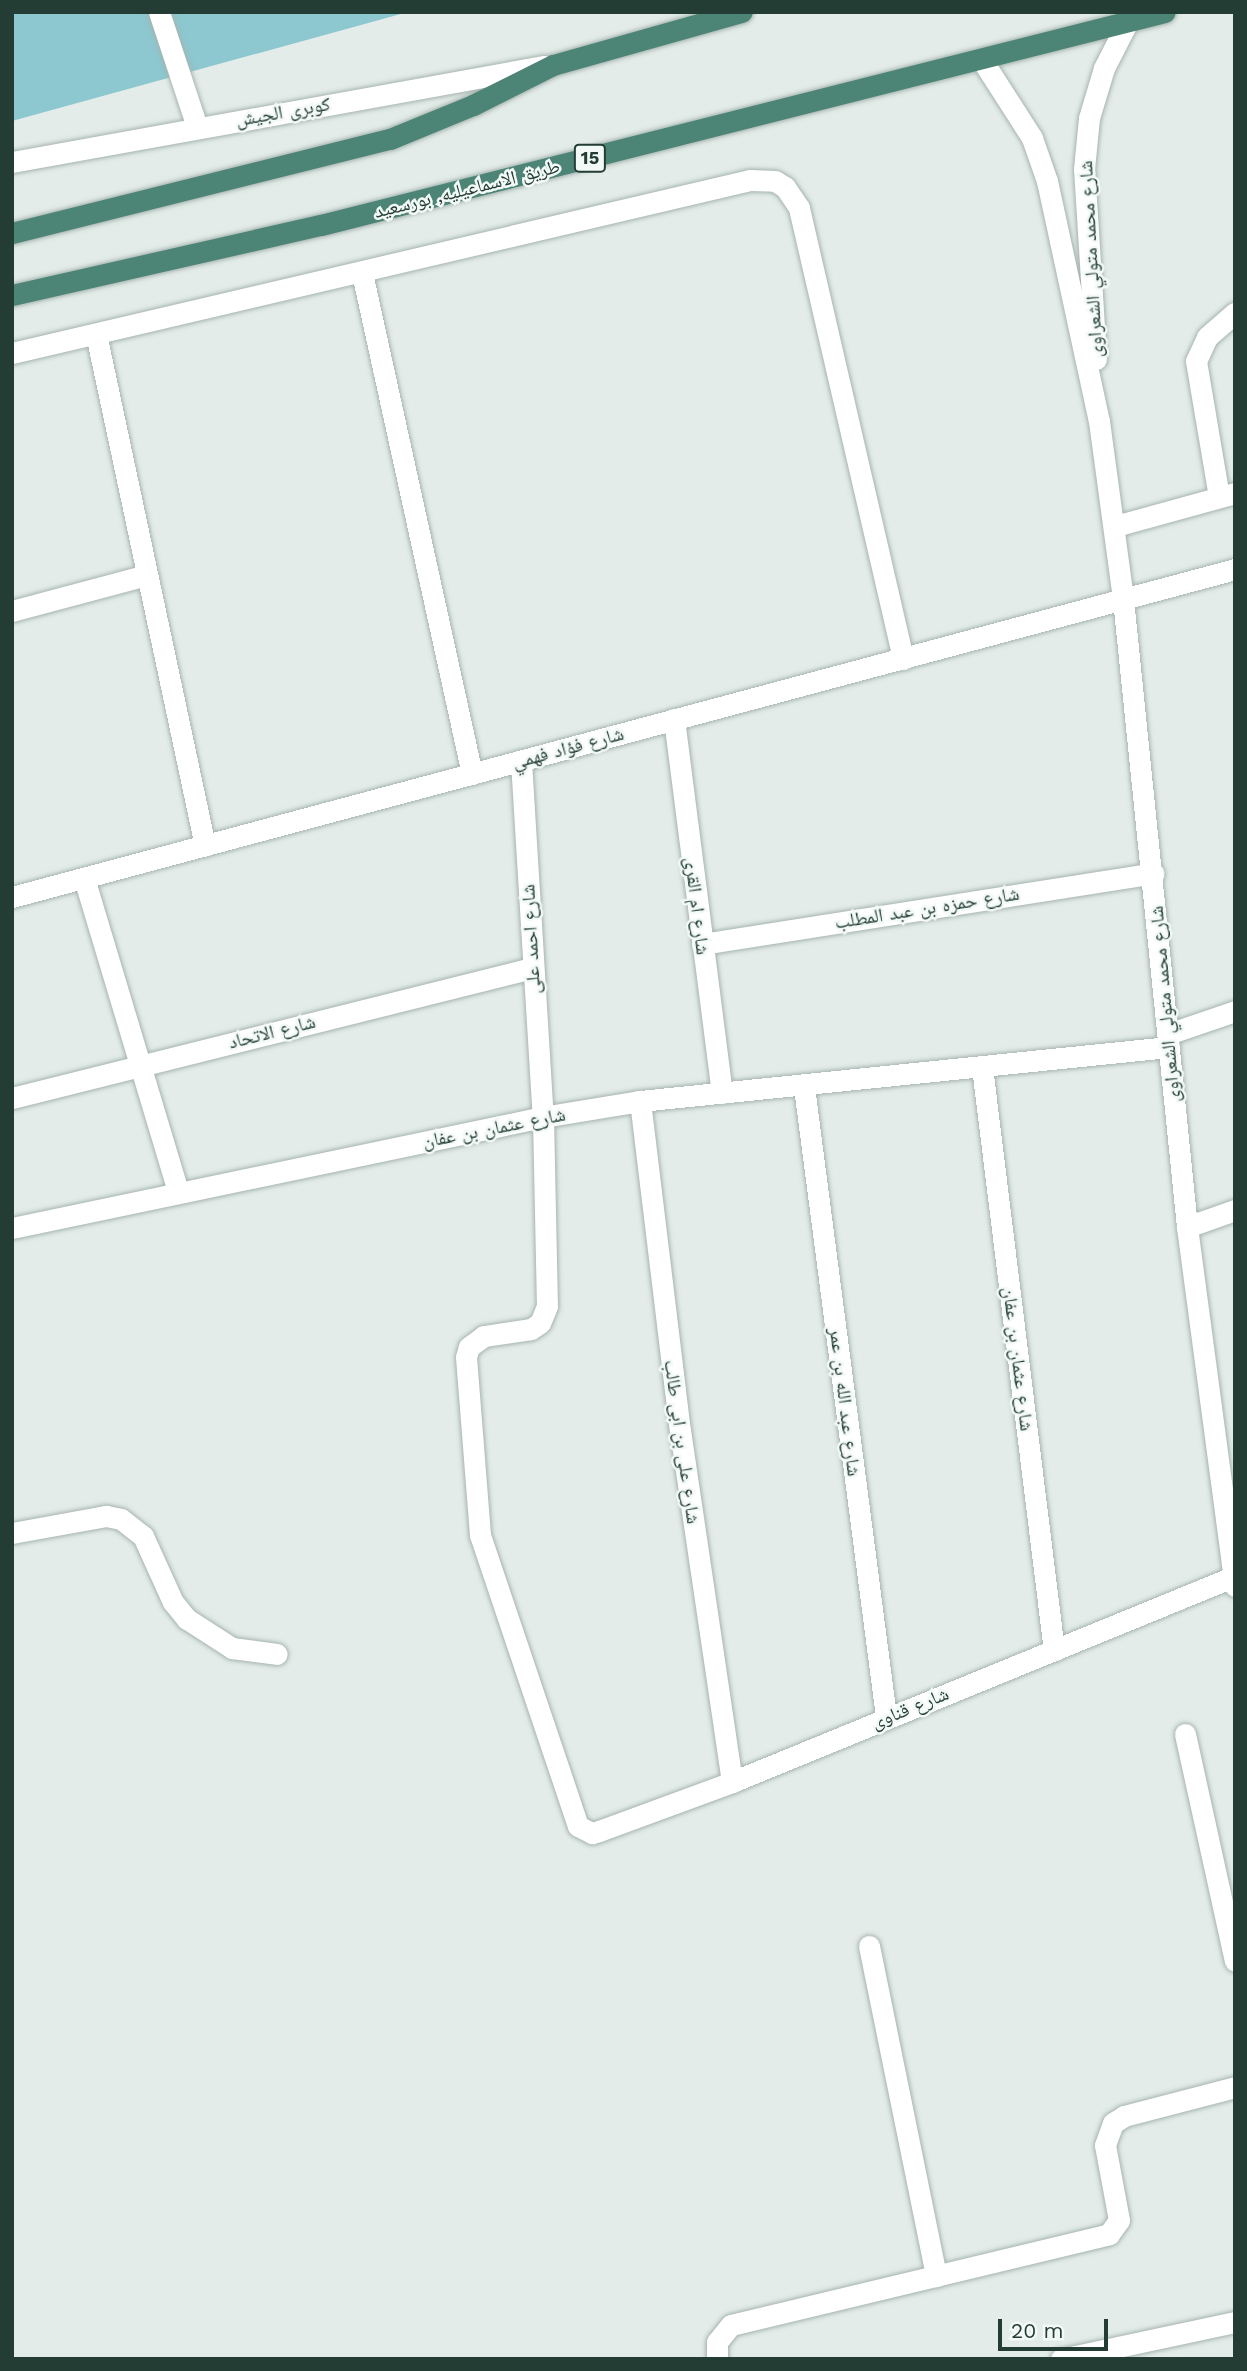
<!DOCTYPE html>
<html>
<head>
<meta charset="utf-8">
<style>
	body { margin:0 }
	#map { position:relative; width:1247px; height:2371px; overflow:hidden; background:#e3ece8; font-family:"Work Sans","Noto Naskh Arabic",sans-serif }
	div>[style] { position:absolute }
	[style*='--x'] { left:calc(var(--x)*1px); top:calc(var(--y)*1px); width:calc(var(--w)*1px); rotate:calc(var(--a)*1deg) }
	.water>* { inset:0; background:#8dc7cf }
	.roads { filter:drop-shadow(0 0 2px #a6b4af) drop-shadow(0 0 2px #a6b4af) }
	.service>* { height:21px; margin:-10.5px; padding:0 10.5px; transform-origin:10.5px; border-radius:10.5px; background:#fff }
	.minor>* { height:21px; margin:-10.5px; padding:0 10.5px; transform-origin:10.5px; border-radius:10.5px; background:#fff }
	.tertiary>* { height:21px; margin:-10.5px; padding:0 10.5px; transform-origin:10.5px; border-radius:10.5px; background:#fff }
	.secondary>* { height:21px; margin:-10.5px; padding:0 10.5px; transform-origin:10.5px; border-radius:10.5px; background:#fff }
	.trunk>* { height:21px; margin:-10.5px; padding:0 10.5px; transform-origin:10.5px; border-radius:10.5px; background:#4c8476 }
	span { translate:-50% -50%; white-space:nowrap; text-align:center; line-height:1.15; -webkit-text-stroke:5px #f3f9f6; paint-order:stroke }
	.shield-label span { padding:2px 5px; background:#f3f9f6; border:2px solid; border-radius:5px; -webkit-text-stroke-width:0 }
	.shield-label { font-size:18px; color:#233d35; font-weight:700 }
	.street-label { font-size:19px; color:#233d35 }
	.frame { position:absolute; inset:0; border:14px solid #233d35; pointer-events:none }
	.scale { position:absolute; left:998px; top:2319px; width:110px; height:32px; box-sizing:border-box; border:4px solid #233d35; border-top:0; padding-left:9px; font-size:21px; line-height:24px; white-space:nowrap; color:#233d35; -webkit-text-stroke:5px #f3f9f6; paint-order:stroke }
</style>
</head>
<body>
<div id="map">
	<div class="water">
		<div style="clip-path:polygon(12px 12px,408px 12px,12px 121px)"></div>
	</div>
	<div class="roads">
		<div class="service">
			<div style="--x:12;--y:1533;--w:96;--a:-10.3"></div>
			<div style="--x:106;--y:1516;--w:15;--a:11"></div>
			<div style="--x:121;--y:1519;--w:28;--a:38"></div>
			<div style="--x:143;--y:1536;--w:72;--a:65.6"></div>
			<div style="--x:173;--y:1602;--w:22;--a:51"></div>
			<div style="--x:187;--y:1619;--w:54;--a:32.8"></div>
			<div style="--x:232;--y:1648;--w:45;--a:7.6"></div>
			<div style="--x:1185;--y:1734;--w:232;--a:77.6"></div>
			<div style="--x:869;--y:1946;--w:337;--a:78.5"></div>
			<div style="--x:717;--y:2359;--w:17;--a:-90"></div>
			<div style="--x:717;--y:2342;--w:22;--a:-51"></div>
			<div style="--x:731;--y:2325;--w:389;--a:-13.5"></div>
			<div style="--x:1109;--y:2234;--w:17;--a:-54"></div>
			<div style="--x:1119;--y:2220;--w:76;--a:-100.6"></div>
			<div style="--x:1105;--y:2145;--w:23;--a:-70"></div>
			<div style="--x:1113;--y:2123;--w:13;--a:-32"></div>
			<div style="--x:1124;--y:2116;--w:115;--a:-14.6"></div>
		</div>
		<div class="minor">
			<div style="--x:362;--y:273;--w:513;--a:77.62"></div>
			<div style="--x:96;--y:334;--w:523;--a:77.98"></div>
			<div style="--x:12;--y:353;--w:758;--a:-13.19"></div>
			<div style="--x:750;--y:180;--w:25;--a:2"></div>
			<div style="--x:775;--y:181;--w:12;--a:31"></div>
			<div style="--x:785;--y:187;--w:25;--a:56"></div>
			<div style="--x:799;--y:208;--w:463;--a:77"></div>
			<div style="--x:1219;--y:497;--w:138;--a:-99.6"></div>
			<div style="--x:1196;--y:361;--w:26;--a:-65"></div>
			<div style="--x:1207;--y:337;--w:37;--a:-41"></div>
			<div style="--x:1115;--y:526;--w:124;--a:-15.4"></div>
			<div style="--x:12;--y:611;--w:139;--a:-15"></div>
			<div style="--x:674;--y:719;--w:377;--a:82.7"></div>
			<div style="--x:521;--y:761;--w:357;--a:86.5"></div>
			<div style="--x:543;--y:1117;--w:189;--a:88.8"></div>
			<div style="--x:547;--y:1306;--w:18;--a:112"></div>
			<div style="--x:540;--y:1323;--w:11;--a:146"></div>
			<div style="--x:531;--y:1329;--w:48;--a:171.5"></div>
			<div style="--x:484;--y:1336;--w:19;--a:144"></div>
			<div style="--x:469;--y:1347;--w:10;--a:107"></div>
			<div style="--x:466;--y:1357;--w:179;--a:85.5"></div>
			<div style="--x:480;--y:1535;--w:307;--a:71.4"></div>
			<div style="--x:578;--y:1826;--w:16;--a:27"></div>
			<div style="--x:592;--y:1833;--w:7;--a:-16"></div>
			<div style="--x:599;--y:1831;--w:142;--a:-20.2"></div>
			<div style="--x:732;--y:1782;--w:544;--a:-22.27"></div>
			<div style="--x:84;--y:878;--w:328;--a:73.3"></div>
			<div style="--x:12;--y:897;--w:1266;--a:-15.01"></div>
			<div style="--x:702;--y:944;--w:457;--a:-8.9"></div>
			<div style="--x:1168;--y:1034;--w:71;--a:-18.9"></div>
			<div style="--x:982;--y:1067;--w:588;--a:82.97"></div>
			<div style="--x:804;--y:1087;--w:635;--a:82.58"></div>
			<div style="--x:12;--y:1098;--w:536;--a:-14.04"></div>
			<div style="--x:640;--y:1101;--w:331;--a:83.1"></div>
			<div style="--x:680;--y:1430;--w:356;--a:81.6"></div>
			<div style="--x:1187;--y:1227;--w:51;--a:-19.5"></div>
			<div style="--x:12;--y:1228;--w:542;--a:-11.81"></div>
			<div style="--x:543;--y:1117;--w:98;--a:-9.4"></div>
			<div style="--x:640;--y:1101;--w:532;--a:-5.83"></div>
			<div style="--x:1061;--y:2359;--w:178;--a:-12"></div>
		</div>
		<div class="tertiary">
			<div style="--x:982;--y:60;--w:93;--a:57.3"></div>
			<div style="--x:1032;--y:138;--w:46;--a:70.8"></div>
			<div style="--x:1047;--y:181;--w:246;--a:77.8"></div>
			<div style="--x:1099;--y:421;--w:180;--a:82.3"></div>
			<div style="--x:1123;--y:599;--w:631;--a:84.18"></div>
			<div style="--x:1187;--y:1227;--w:362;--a:82.4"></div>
			<div style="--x:1096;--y:359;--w:190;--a:-93.6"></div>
			<div style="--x:1084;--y:169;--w:51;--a:-84.4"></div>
			<div style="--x:1089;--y:118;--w:52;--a:-73.3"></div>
			<div style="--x:1104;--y:68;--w:53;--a:-62.9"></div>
		</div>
		<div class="secondary">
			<div style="--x:159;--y:12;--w:121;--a:71.7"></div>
			<div style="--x:12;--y:162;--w:541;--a:-10.23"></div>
		</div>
		<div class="trunk">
			<div style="--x:12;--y:233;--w:390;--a:-14"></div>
			<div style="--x:390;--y:139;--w:90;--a:-22.3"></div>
			<div style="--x:473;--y:105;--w:89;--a:-26.6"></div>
			<div style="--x:553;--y:65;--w:196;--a:-15.7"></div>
			<div style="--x:12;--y:295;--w:317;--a:-12.8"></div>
			<div style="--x:321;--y:225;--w:870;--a:-14.16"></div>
		</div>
	</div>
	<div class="shield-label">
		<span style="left:590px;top:158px">15</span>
	</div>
	<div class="street-label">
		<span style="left:283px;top:112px;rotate:-10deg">كوبرى الجيش</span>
		<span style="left:467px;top:189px;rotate:-14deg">طريق الاسماعيليه, بورسعيد</span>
		<span style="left:1091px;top:259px;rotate:-93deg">شارع محمد متولي الشعراوى</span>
		<span style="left:568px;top:748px;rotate:-15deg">شارع فؤاد فهمي</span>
		<span style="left:697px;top:906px;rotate:83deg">شارع ام القرى</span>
		<span style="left:927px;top:908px;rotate:-9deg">شارع حمزه بن عبد المطلب</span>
		<span style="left:531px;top:939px;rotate:-93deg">شارع احمد على</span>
		<span style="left:1165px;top:1004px;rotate:-95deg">شارع محمد متولي الشعراوى</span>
		<span style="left:272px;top:1032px;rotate:-14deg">شارع الاتحاد</span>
		<span style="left:494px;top:1128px;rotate:-11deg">شارع عثمان بن عفان</span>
		<span style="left:1018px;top:1359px;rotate:83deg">شارع عثمان بن عفان</span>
		<span style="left:845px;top:1402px;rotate:83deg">شارع عبد الله بن عمر</span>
		<span style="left:682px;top:1442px;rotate:82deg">شارع على بن ابى طالب</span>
		<span style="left:910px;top:1708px;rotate:-22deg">شارع قناوى</span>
	</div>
	<div class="frame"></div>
	<div class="scale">20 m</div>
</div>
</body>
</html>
